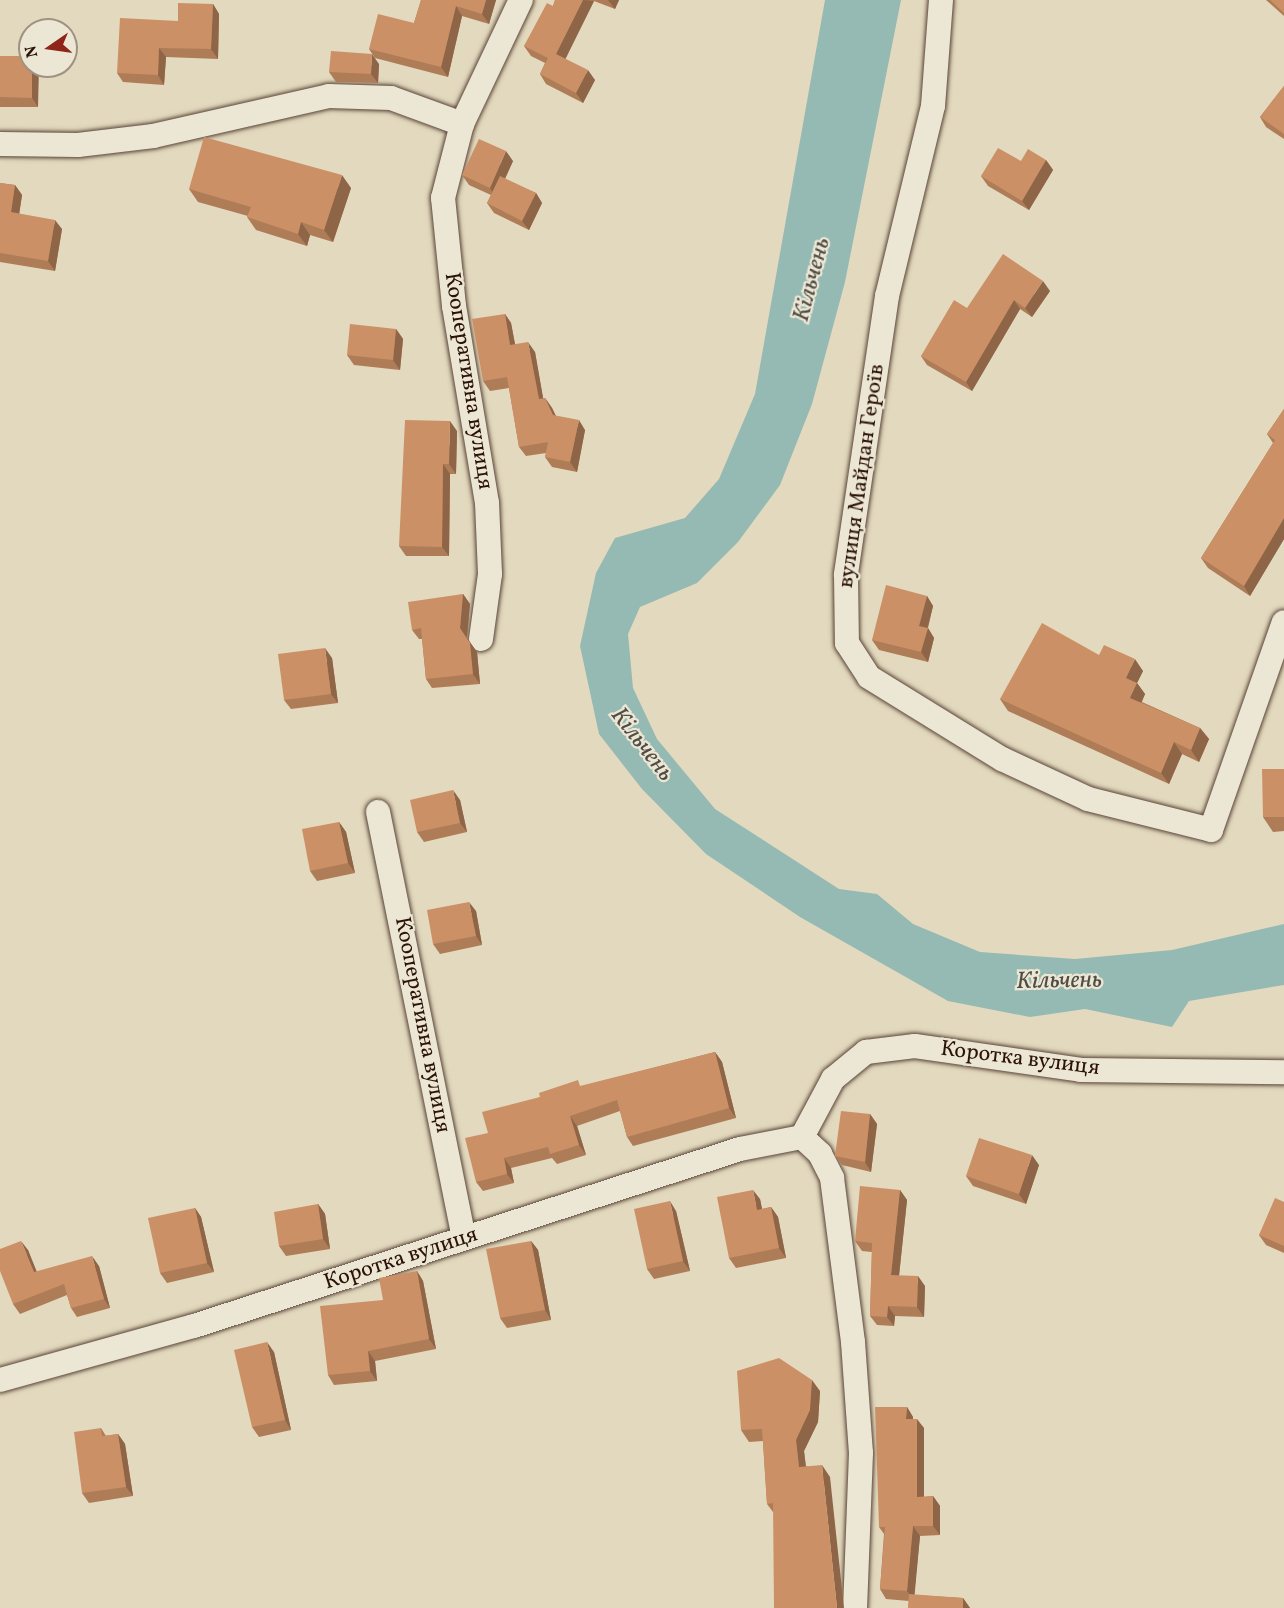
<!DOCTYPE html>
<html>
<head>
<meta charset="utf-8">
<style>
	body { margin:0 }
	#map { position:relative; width:1284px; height:1608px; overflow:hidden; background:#e2d9be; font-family:Vollkorn,serif }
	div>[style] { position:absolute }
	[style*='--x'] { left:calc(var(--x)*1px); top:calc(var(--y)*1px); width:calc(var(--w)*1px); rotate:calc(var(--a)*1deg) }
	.water>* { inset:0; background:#95bab3 }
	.roads { filter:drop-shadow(0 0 2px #5a4436) drop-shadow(0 0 2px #5a4436) }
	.minor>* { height:24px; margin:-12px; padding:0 12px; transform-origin:12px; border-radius:12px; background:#ece6d5 }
	.wall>* { inset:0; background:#af7c58 }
	.shaded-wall>* { inset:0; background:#8e6547 }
	.building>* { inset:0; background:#cb9066 }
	span { translate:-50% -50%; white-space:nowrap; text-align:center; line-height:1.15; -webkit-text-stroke:4.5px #ece6d5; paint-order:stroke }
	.street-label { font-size:22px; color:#2c1308 }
	.water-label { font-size:24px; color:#514d44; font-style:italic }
	.north { position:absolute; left:18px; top:18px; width:60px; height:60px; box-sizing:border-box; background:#ece6d5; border:2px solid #9f9283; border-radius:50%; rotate:257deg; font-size:16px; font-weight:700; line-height:24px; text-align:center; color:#2c1308 }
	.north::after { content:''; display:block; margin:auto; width:21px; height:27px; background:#8f2418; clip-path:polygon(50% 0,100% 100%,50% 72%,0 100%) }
</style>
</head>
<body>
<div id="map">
	<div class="water">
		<div style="clip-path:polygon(825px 0,901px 0,845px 282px,812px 404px,780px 485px,738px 542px,697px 583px,640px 607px,628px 634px,633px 688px,657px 739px,715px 809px,839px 889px,877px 894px,913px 924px,980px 952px,1075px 959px,1172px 950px,1284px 924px,1284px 985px,1189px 1001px,1172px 1027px,1085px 1009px,1030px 1017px,948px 1001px,800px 917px,706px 854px,642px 789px,599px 734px,580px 646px,596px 573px,615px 538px,685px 518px,719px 479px,755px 394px)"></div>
	</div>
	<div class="roads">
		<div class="minor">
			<div style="--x:941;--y:0;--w:106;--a:94.3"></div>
			<div style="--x:933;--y:106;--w:195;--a:103.6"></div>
			<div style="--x:887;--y:296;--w:282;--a:98.4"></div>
			<div style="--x:846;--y:575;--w:68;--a:89.2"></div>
			<div style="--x:847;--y:643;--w:40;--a:57.1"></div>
			<div style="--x:869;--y:677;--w:156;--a:31.7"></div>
			<div style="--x:1002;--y:759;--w:95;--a:24.9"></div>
			<div style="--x:1088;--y:799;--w:127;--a:14.1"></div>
			<div style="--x:1211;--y:830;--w:220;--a:-70.7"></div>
			<div style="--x:0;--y:144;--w:78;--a:0.7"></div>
			<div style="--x:78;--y:145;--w:76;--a:-6.8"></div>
			<div style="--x:153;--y:136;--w:180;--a:-12.8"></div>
			<div style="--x:329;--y:96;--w:62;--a:1.8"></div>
			<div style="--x:391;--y:98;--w:76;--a:20.1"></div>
			<div style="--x:481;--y:639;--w:66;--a:-82.1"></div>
			<div style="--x:490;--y:574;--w:71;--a:-92.4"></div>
			<div style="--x:487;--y:503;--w:200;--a:-99.5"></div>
			<div style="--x:454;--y:306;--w:109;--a:-95.8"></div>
			<div style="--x:443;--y:198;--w:76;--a:-75.6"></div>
			<div style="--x:462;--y:124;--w:137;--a:-64.6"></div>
			<div style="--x:378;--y:812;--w:435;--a:78.6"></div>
			<div style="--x:802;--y:1137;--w:25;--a:43"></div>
			<div style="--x:820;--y:1154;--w:27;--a:63"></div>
			<div style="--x:832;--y:1178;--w:165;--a:82.7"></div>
			<div style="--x:853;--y:1342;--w:111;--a:85.9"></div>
			<div style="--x:861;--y:1453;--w:155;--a:92.2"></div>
			<div style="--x:0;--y:1380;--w:201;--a:-15.6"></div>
			<div style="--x:194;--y:1326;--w:574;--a:-17.96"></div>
			<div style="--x:740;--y:1149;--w:63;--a:-11"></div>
			<div style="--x:802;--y:1137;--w:66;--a:-61.9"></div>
			<div style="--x:833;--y:1079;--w:43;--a:-39.3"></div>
			<div style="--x:866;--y:1052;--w:49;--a:-7"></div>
			<div style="--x:915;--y:1046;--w:168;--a:8.2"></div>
			<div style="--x:1081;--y:1070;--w:203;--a:0.6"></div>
		</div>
	</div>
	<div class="wall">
		<div style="clip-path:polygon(421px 0,496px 0,489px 24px,462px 16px,448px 77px,375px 58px,369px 49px,414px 23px)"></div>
		<div style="clip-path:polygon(555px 0,619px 0,615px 9px,594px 1px,565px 59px,595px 80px,583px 103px,546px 84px,540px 74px,545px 63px,531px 56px,524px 46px,553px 6px)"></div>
		<div style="clip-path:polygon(1266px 0,1284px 0,1284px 16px)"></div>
		<div style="clip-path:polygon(213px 4px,219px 14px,218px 59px,166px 57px,164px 85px,123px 82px,117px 73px,178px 21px)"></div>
		<div style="clip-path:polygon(0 56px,30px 56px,38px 107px,0 107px)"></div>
		<div style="clip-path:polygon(379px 64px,378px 83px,336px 82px,329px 72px)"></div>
		<div style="clip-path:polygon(1284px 86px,1284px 139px,1266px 127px,1260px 117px)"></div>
		<div style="clip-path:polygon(1046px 160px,1053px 170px,1029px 210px,988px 186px,981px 176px,1021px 161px)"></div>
		<div style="clip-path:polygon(513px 161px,505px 179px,536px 193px,542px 203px,529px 230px,494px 213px,487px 203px,491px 195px,469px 185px,462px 175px)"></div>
		<div style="clip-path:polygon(0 183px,15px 185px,22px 195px,19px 214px,62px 229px,55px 271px,0 262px)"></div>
		<div style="clip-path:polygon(351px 188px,333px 242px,310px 235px,307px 246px,256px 230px,247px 217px,248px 216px,198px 202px,189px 189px)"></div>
		<div style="clip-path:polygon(1050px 291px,1032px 317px,1020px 309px,972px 391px,927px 365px,921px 356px,967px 308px)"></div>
		<div style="clip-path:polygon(505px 314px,511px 323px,515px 344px,535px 352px,543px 398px,545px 398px,552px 408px,556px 416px,585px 430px,577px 472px,552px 467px,545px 457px,546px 453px,526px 456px,519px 447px,509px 388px,490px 391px,483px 381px)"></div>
		<div style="clip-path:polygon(396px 329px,403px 339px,400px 370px,354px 365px,347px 355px)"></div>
		<div style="clip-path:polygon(1284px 409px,1284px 539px,1250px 596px,1208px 568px,1201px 558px,1273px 443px,1267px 434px)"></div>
		<div style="clip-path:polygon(457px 431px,456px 474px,450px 474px,449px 556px,406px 556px,399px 546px)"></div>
		<div style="clip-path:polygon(463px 594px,470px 604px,467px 638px,477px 652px,480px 684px,432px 688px,426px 679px,422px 639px,419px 639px,412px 630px)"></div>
		<div style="clip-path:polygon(927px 596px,933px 606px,928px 628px,934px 638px,928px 662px,879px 650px,872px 640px)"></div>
		<div style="clip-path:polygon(1099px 655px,1143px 671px,1137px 683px,1145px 694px,1142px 702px,1200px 728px,1209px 739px,1199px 762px,1182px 754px,1169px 784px,1008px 711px,1000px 699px)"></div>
		<div style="clip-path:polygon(332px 658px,338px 703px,291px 709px,284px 700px)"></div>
		<div style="clip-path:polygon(1284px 769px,1284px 831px,1273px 832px,1263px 817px)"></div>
		<div style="clip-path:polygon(460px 800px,467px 832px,424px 842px,417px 832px)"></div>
		<div style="clip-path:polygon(339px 822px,346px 832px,355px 873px,317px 881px,310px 871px)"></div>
		<div style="clip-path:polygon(476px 911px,482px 945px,440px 954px,433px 944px)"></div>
		<div style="clip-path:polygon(715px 1052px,722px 1062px,736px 1118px,633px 1146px,627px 1137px,620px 1111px,577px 1126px,586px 1155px,557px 1164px,552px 1158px,511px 1168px,514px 1183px,483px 1191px,476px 1182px,488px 1133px,540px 1097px)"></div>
		<div style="clip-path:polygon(870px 1114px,877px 1124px,871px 1172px,842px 1165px,835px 1156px)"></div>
		<div style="clip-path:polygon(1039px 1165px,1026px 1204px,973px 1186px,966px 1176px)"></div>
		<div style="clip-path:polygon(900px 1190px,907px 1200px,899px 1276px,925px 1286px,924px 1317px,895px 1316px,894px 1326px,877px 1325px,870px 1316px,872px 1252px,862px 1251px,855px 1241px)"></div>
		<div style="clip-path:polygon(760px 1199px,762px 1209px,771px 1207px,778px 1217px,786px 1258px,736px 1268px,729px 1258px)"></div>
		<div style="clip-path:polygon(1284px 1202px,1284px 1253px,1266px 1245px,1259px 1235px)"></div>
		<div style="clip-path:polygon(318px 1204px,325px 1214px,330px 1249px,286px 1256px,279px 1246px)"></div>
		<div style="clip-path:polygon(195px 1208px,201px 1217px,214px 1272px,167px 1283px,160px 1273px)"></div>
		<div style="clip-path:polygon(676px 1211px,690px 1271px,654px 1279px,647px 1269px)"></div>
		<div style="clip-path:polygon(531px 1241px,538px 1250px,551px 1320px,507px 1328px,500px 1318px)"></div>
		<div style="clip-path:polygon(28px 1250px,36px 1272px,99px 1266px,110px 1308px,77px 1317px,71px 1308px,67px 1295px,20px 1314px,13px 1304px)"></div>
		<div style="clip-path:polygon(417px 1271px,423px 1281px,436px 1349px,375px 1361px,377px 1381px,334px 1385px,328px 1375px,383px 1300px)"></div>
		<div style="clip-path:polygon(274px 1352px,291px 1430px,259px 1437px,252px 1427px)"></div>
		<div style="clip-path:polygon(820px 1391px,818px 1422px,804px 1451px,806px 1466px,830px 1477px,773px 1512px,767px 1504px,763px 1441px,749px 1442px,741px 1430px)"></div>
		<div style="clip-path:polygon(907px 1407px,913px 1417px,913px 1419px,924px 1428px,924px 1497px,933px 1496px,940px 1506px,940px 1535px,920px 1536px,914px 1595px,963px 1598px,970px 1608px,908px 1608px,909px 1601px,886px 1599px,880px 1589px,884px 1534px,879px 1527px)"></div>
		<div style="clip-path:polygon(101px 1428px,106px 1436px,118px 1434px,125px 1444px,133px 1496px,89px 1503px,82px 1493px)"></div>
	</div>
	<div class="shaded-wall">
		<div style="clip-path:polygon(486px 0,496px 0,489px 24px,482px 14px)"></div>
		<div style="clip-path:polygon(583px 0,594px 1px,563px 64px,556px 54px)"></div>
		<div style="clip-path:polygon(608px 0,619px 0,615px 9px)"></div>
		<div style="clip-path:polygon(213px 4px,219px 14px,218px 59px,211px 49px)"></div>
		<div style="clip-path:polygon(456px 6px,462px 16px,448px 77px,441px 67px)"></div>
		<div style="clip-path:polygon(159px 48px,166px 57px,164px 85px,158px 75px)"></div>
		<div style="clip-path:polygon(372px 54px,379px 64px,378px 83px,371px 74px)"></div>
		<div style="clip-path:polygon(32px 66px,39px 66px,38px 107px,32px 98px)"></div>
		<div style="clip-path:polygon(588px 70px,595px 80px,583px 103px,576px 93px)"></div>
		<div style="clip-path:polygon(506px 151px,513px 161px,496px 198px,490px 188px)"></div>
		<div style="clip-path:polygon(1046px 160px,1053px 170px,1029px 210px,1022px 201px)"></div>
		<div style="clip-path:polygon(342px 175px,351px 188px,333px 242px,324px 230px)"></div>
		<div style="clip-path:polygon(15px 185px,22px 195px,18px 222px,11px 212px)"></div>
		<div style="clip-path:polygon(536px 193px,542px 203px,529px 230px,522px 221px)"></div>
		<div style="clip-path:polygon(55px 220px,62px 229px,55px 271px,48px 261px)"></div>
		<div style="clip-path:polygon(301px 222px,310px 235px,307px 246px,298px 234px)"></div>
		<div style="clip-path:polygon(1043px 281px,1050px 291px,1032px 317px,1025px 308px)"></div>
		<div style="clip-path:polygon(1014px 300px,1020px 309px,972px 391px,966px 382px)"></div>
		<div style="clip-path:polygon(505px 314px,511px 323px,517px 355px,510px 345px)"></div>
		<div style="clip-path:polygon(396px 329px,403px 339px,400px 370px,393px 360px)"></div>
		<div style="clip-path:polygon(528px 342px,535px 352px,545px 409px,539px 399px)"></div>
		<div style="clip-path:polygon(545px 398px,552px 408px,560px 425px,553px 415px)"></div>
		<div style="clip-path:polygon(579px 420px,585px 430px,577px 472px,570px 462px)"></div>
		<div style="clip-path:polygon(450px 421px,457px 431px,456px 474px,449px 464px)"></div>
		<div style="clip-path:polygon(443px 464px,450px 474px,449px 556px,442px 547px)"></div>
		<div style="clip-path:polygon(1284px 518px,1284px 539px,1250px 596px,1244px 586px)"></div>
		<div style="clip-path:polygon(463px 594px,470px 604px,467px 638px,477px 652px,480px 684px,473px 674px,460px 628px)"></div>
		<div style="clip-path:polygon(927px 596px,933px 606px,926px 634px,928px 628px,934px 638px,928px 662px,921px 652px,919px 626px)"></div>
		<div style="clip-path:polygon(325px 648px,332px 658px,338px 703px,331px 694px)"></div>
		<div style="clip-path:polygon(1135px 659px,1143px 671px,1137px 683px,1145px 694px,1138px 709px,1130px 698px,1126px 678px)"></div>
		<div style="clip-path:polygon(1200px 728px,1209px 739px,1199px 762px,1191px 750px)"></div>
		<div style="clip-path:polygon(1174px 742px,1182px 754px,1169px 784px,1161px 773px)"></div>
		<div style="clip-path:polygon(453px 790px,460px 800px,467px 832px,460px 823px)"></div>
		<div style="clip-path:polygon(339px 822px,346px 832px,355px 873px,348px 863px)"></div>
		<div style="clip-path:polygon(469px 902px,476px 911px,482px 945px,476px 936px)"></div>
		<div style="clip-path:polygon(715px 1052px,722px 1062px,736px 1118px,729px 1108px)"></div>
		<div style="clip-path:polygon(870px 1114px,877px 1124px,871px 1172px,865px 1162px)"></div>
		<div style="clip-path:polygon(570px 1116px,577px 1126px,586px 1155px,579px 1145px)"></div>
		<div style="clip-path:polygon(1032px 1155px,1039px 1165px,1026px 1204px,1019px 1194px)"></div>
		<div style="clip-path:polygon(504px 1158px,511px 1168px,514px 1183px,507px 1174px)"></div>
		<div style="clip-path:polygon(753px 1190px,760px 1199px,764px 1219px,757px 1210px)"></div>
		<div style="clip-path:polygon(900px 1190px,907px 1200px,898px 1285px,891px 1275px)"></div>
		<div style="clip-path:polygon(670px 1201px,676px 1211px,690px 1271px,683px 1261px)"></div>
		<div style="clip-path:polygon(318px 1204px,325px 1214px,330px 1249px,323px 1239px)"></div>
		<div style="clip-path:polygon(771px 1207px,778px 1217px,786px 1258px,779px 1248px)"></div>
		<div style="clip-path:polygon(195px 1208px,201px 1217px,214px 1272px,207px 1263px)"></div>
		<div style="clip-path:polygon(21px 1241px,28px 1250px,41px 1282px,34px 1272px)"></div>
		<div style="clip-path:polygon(531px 1241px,538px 1250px,551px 1320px,545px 1310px)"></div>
		<div style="clip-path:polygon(92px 1256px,99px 1266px,110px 1308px,104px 1299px)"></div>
		<div style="clip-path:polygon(417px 1271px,423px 1281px,436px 1349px,429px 1339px)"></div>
		<div style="clip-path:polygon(918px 1276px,925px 1286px,924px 1317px,917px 1307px)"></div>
		<div style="clip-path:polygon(888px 1306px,895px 1316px,894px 1326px,887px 1317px)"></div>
		<div style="clip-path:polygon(267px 1342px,274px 1352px,291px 1430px,285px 1420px)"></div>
		<div style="clip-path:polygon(368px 1351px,375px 1361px,377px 1381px,370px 1371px)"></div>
		<div style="clip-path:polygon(812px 1380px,820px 1391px,818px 1422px,804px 1451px,807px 1478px,799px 1467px,796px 1440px)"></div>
		<div style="clip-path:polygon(907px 1407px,913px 1417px,913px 1429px,906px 1419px)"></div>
		<div style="clip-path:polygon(917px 1419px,924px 1428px,924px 1507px,917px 1497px)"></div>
		<div style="clip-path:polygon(118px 1434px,125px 1444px,133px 1496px,126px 1487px)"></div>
		<div style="clip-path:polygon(822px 1465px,830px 1477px,844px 1608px,837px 1608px)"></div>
		<div style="clip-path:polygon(933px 1496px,940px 1506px,940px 1535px,933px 1526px)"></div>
		<div style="clip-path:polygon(913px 1526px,920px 1536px,914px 1601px,907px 1591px)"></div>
		<div style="clip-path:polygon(963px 1598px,970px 1608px,963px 1608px)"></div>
	</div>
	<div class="building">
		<div style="clip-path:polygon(421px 0,486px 0,482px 14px,456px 6px,441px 67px,369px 49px,378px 14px,414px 23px)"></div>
		<div style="clip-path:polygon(555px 0,583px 0,556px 54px,588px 70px,576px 93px,540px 74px,548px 58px,524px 46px,547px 3px,553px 6px)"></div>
		<div style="clip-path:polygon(1270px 0,1284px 0,1284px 13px)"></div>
		<div style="clip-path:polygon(178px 3px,213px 4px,211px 49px,159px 48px,158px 75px,117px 73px,120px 18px,178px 21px)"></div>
		<div style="clip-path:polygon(331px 51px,372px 54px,371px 74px,329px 72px)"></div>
		<div style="clip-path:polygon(0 56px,30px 56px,30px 66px,32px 66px,32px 98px,0 97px)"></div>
		<div style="clip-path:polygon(1284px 86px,1284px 134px,1260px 117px)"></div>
		<div style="clip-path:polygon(204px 137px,342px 175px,324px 230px,301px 222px,298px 234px,247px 217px,251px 207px,189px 189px)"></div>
		<div style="clip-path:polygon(479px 139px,506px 151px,490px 188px,462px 175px)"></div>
		<div style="clip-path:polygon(998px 148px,1021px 161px,1028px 149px,1046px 160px,1022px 201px,981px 176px)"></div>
		<div style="clip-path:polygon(500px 176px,536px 193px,522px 221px,487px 203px)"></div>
		<div style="clip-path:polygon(0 183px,15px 185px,11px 212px,55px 220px,48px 261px,0 253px)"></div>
		<div style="clip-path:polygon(1003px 254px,1043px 281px,1025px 308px,1014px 300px,966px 382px,921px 356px,954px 300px,967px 308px)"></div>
		<div style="clip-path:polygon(505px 314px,510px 345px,528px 342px,539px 399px,545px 398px,553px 415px,579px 420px,570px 462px,545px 457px,548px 442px,519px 447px,507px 377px,483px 381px,472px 319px)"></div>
		<div style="clip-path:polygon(350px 324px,396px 329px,393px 360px,347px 355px)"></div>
		<div style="clip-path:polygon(1284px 409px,1284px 518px,1244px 586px,1201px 558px,1275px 440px,1267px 434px)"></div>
		<div style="clip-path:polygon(405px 420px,450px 421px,449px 464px,443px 464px,442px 547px,399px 546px)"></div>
		<div style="clip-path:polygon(886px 585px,927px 596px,919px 626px,928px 628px,921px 652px,872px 640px)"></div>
		<div style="clip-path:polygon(463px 594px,460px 628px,470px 643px,473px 674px,426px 679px,421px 628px,412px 630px,408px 602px)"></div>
		<div style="clip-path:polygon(1042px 623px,1099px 655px,1104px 645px,1135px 659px,1126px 678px,1137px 683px,1130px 698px,1200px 728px,1191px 750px,1174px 742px,1161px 773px,1000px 699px)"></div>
		<div style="clip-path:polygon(325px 648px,331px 694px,284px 700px,278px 654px)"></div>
		<div style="clip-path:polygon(1262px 769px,1284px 769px,1284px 817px,1263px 817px)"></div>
		<div style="clip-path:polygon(453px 790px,460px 823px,417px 832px,410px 800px)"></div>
		<div style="clip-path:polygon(339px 822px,348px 863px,310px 871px,302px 829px)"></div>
		<div style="clip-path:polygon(469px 902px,476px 936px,433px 944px,427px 910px)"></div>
		<div style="clip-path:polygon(715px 1052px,729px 1108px,627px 1137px,617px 1100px,570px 1116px,579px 1145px,550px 1154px,548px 1147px,504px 1158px,507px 1174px,476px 1182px,465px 1138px,488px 1133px,482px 1112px,540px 1097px,539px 1093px,578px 1080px,580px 1086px)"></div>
		<div style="clip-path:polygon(841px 1111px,870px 1114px,865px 1162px,835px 1156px)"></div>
		<div style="clip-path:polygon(979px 1138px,1032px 1155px,1019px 1194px,966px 1176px)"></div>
		<div style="clip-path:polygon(860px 1186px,900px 1190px,891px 1275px,918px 1276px,917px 1307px,888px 1306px,887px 1317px,870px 1316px,872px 1243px,855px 1241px)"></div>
		<div style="clip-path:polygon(753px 1190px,757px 1210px,771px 1207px,779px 1248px,729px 1258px,717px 1197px)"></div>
		<div style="clip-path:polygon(1275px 1198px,1284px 1202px,1284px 1246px,1259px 1235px)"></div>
		<div style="clip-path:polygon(670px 1201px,683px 1261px,647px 1269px,634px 1209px)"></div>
		<div style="clip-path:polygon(318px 1204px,323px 1239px,279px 1246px,274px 1212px)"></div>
		<div style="clip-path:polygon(195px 1208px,207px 1263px,160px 1273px,148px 1218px)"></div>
		<div style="clip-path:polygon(21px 1241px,34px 1272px,92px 1256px,104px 1299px,71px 1308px,64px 1284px,13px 1304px,0 1271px,0 1249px)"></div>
		<div style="clip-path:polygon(531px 1241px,545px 1310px,500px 1318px,486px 1249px)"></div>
		<div style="clip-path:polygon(417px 1271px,429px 1339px,368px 1351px,370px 1371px,328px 1375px,320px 1306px,383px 1300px,379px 1278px)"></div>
		<div style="clip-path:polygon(267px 1342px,285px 1420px,252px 1427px,234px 1350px)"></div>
		<div style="clip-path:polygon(779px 1358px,812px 1380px,810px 1410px,796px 1440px,799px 1467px,822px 1465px,837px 1608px,774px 1608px,773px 1503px,767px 1504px,762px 1429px,741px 1430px,737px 1371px)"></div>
		<div style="clip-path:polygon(875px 1407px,907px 1407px,906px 1419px,917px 1419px,917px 1497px,933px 1496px,933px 1526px,913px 1526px,907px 1591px,880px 1589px,885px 1527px,879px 1527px)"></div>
		<div style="clip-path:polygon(101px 1428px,102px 1436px,118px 1434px,126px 1487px,82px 1493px,74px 1432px)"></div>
		<div style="clip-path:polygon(909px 1594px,963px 1598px,963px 1608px,908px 1608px)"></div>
	</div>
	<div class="street-label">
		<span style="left:468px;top:381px;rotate:81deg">Кооперативна вулиця</span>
		<span style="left:862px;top:476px;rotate:-82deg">вулиця Майдан Героїв</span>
		<span style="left:422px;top:1025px;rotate:79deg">Кооперативна вулиця</span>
		<span style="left:1020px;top:1059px;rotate:7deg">Коротка вулиця</span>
		<span style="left:401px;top:1259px;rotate:-18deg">Коротка вулиця</span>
	</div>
	<div class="water-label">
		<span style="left:813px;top:280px;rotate:-75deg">Кільчень</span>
		<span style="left:641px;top:745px;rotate:52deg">Кільчень</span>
		<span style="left:1059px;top:982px;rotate:-1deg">Кільчень</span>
	</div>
	<div class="north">N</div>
</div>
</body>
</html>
